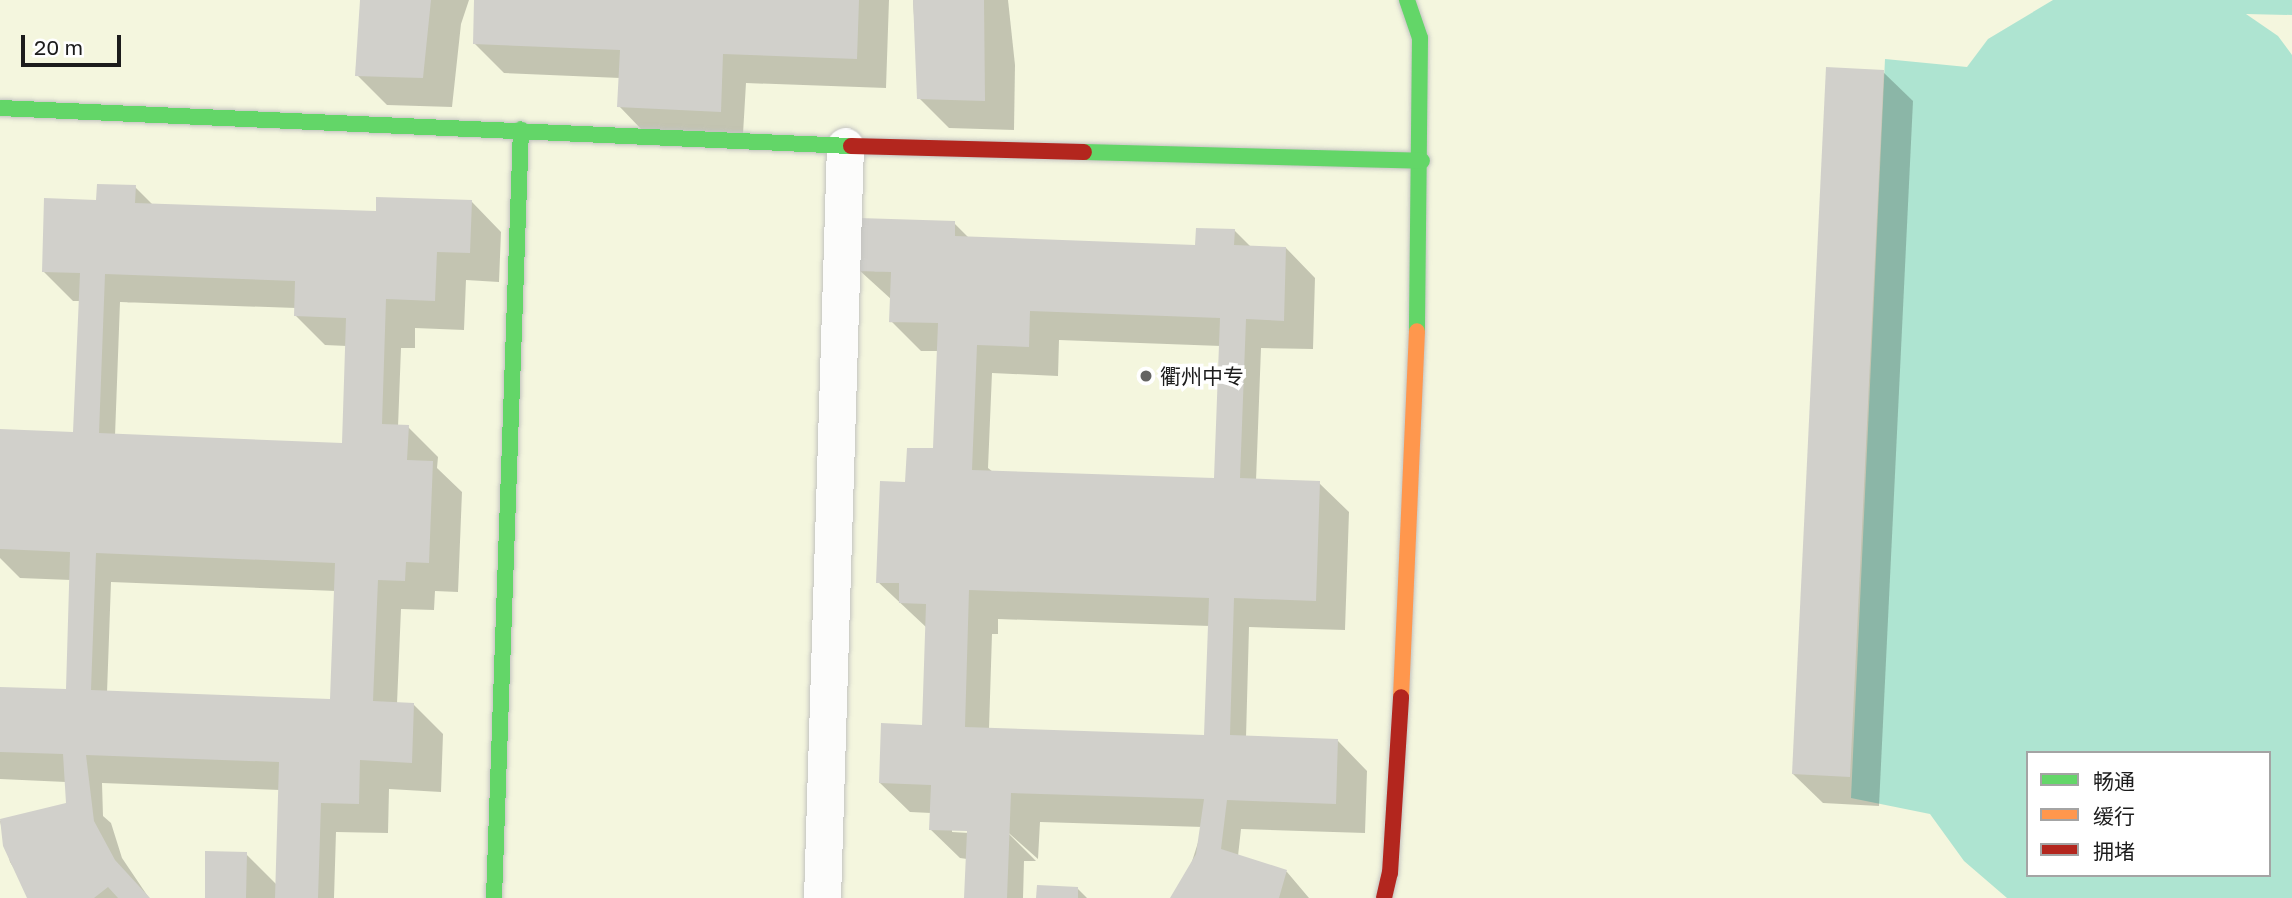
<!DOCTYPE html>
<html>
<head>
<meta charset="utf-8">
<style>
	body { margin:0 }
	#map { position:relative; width:2292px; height:898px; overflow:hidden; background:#ebeae4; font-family:"Golos Text","Noto Sans SC",sans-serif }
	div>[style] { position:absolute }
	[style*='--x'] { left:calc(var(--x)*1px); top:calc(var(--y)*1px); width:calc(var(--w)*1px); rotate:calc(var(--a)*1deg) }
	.education>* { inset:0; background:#f4f6de }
	.pitch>* { inset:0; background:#aee4d1 }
	.shadow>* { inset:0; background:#0003 }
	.building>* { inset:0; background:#d1d0cb }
	.roads { filter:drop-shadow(0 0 2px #c3c3c0) drop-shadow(0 0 2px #c3c3c0) }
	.street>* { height:37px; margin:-18.5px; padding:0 18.5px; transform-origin:18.5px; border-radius:18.5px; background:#fcfcfb }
	.fast>* { height:16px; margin:-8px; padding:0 8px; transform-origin:8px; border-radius:8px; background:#63d668 }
	.slow>* { height:16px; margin:-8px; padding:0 8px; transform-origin:8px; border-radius:8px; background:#ff974d }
	.jam>* { height:16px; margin:-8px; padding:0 8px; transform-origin:8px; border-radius:8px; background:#b3261e }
	.dots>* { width:19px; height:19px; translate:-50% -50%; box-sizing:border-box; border:4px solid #fff; border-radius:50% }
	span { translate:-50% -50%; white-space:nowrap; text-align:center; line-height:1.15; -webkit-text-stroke:7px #fff; paint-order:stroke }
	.poi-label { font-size:21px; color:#1c1c1c }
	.left { translate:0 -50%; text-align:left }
	.legend { position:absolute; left:2026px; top:751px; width:245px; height:126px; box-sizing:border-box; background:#fff; border:2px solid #a4a4a4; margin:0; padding:9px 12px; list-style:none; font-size:21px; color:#1c1c1c }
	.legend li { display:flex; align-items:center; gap:14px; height:35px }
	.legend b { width:35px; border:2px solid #a4a4a4 }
	.scale { position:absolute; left:21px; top:35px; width:100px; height:32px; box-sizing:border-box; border:4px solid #1c1c1c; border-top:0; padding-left:9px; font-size:21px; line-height:24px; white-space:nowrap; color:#1c1c1c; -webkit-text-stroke:5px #fff; paint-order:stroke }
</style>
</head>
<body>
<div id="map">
	<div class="education">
		<div style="clip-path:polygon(evenodd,0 0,2292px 0,2292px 898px,0 898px,0 0,2028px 753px,2269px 753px,2269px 875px,2028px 875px,2028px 753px)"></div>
	</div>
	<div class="pitch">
		<div style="clip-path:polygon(evenodd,2053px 0,2292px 0,2292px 15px,2246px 14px,2278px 36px,2292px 55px,2292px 898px,2007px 898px,1964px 861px,1930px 814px,1851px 798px,1885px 59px,1967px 67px,1988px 39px,2053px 0,2028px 753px,2269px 753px,2269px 875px,2028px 875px,2028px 753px)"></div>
	</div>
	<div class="shadow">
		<div style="clip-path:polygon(363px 0,469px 0,461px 24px,452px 107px,387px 105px,357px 75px)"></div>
		<div style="clip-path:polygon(476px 0,889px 0,886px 88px,746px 83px,743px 134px,642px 130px,619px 106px,620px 78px,504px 73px,475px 44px)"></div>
		<div style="clip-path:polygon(913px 0,1008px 0,1015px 65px,1014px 130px,949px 128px,919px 98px)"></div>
		<div style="clip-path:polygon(1883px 72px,1913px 101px,1879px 806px,1823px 803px,1793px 774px)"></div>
		<div style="clip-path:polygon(evenodd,135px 187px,153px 205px,378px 213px,472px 202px,501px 232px,499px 282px,466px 280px,464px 330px,415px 328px,415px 348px,401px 348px,398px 427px,408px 427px,438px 457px,437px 468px,462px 492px,458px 592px,435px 591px,434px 610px,401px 609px,397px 704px,413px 704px,443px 734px,441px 792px,389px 789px,388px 833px,336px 832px,334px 898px,206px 898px,246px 854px,277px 885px,280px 790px,102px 783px,103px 816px,111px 823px,122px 858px,149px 898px,33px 898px,10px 862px,0 821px,67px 805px,66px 782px,0 779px,0 689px,70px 691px,71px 580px,20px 578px,0 558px,0 431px,78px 434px,80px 301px,73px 301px,43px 271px,98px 202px,135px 187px,120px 302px,296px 308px,295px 315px,325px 345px,347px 346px,343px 444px,115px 436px,120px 302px,135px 187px,111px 582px,336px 591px,334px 701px,107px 693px,111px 582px)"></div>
		<div style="clip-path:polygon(evenodd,954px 223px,969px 238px,1197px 247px,1234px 230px,1251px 247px,1286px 248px,1315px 278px,1313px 349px,1261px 348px,1256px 481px,1319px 483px,1349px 512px,1345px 630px,1249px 627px,1246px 738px,1338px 741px,1367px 771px,1365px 833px,1241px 829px,1238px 856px,1287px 872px,1309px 898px,1171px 898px,1187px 877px,1203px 827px,1040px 822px,1038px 859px,1002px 827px,1036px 861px,1024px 861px,1023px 898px,966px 898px,967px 859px,960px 858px,930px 829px,931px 813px,910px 812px,880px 783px,923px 726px,927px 628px,878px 582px,907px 484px,938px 450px,938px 351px,921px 351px,891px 321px,892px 300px,859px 270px,954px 223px,1059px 340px,1221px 346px,1216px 479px,993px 472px,988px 468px,992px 373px,1058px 376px,1059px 340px,954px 223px,998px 619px,1210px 626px,1206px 736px,989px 729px,992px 634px,998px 634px,998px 619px,954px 223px,952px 829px,969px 829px,969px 833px,952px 832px,952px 829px)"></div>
		<div style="clip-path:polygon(1078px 889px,1087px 898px,1038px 898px)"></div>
	</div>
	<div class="building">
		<div style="clip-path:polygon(360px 0,431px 0,423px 78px,355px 76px)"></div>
		<div style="clip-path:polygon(474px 0,859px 0,857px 59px,723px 54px,721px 112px,617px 107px,620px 50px,473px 44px)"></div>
		<div style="clip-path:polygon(913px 0,984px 0,985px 101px,917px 99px)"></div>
		<div style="clip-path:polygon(1826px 67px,1884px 70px,1850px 777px,1792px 774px)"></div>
		<div style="clip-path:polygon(evenodd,97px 184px,136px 185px,135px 203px,376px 211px,376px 197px,472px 200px,470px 253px,437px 252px,435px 301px,386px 299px,382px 424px,409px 425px,407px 460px,433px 461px,429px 563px,406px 562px,405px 581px,378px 580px,373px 701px,414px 703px,412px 763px,360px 760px,359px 804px,321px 803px,318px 898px,275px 898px,279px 762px,86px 755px,94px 821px,115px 860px,150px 898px,118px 898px,108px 887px,94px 898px,27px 898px,3px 846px,0 819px,66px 803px,63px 754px,0 752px,0 687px,66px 689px,70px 552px,0 549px,0 429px,73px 432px,80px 273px,42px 272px,44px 198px,96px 200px,97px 184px,105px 274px,295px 281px,294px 316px,346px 318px,342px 443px,99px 433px,105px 274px,97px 184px,96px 553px,335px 563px,330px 699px,91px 690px,96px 553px)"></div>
		<div style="clip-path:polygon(evenodd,859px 218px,955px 221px,955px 236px,1195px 245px,1196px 228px,1235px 229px,1234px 245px,1286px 247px,1284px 321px,1246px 319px,1240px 478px,1320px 481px,1316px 601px,1234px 598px,1230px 735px,1338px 739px,1336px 804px,1227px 800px,1221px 849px,1287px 870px,1279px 898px,1170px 898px,1196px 854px,1204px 799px,1011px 793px,1007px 898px,964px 898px,967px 831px,929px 830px,931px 785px,879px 783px,881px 723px,922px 725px,926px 604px,899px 603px,899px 583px,876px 583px,880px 481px,905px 482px,907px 448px,933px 448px,938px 323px,889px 322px,891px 272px,857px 271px,859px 218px,1030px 311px,1220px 318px,1214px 478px,972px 470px,977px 345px,1029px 347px,1030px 311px,859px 218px,969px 590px,1209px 598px,1204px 735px,965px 727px,969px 590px)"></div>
		<div style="clip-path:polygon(205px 851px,247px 852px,246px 898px,205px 898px)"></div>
		<div style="clip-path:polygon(1037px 885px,1078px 887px,1078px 898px,1036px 898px)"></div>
	</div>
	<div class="roads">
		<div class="street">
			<div style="--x:822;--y:898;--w:752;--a:-88.25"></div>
		</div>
		<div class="fast">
			<div style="--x:1407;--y:0;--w:40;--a:71.1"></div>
			<div style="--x:1420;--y:38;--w:293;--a:90.6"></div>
			<div style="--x:0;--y:108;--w:852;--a:2.56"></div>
			<div style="--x:1084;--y:152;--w:338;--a:1.5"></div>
			<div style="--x:494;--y:898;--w:769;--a:-87.99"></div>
		</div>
		<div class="slow">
			<div style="--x:1401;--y:697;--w:366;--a:-87.5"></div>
		</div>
		<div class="jam">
			<div style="--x:851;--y:146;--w:233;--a:1.5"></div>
			<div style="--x:1384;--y:898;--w:26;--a:-77"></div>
			<div style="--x:1390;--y:873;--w:176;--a:-86.4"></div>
		</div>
	</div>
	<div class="dots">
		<div style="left:1146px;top:376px;background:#646462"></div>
	</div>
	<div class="poi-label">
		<span class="left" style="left:1160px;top:376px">衢州中专</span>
	</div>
	<ul class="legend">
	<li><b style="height:9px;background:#63d668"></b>畅通</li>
	<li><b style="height:9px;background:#ff974d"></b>缓行</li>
	<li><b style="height:9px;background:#b3261e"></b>拥堵</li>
	</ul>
	<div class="scale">20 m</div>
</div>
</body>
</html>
